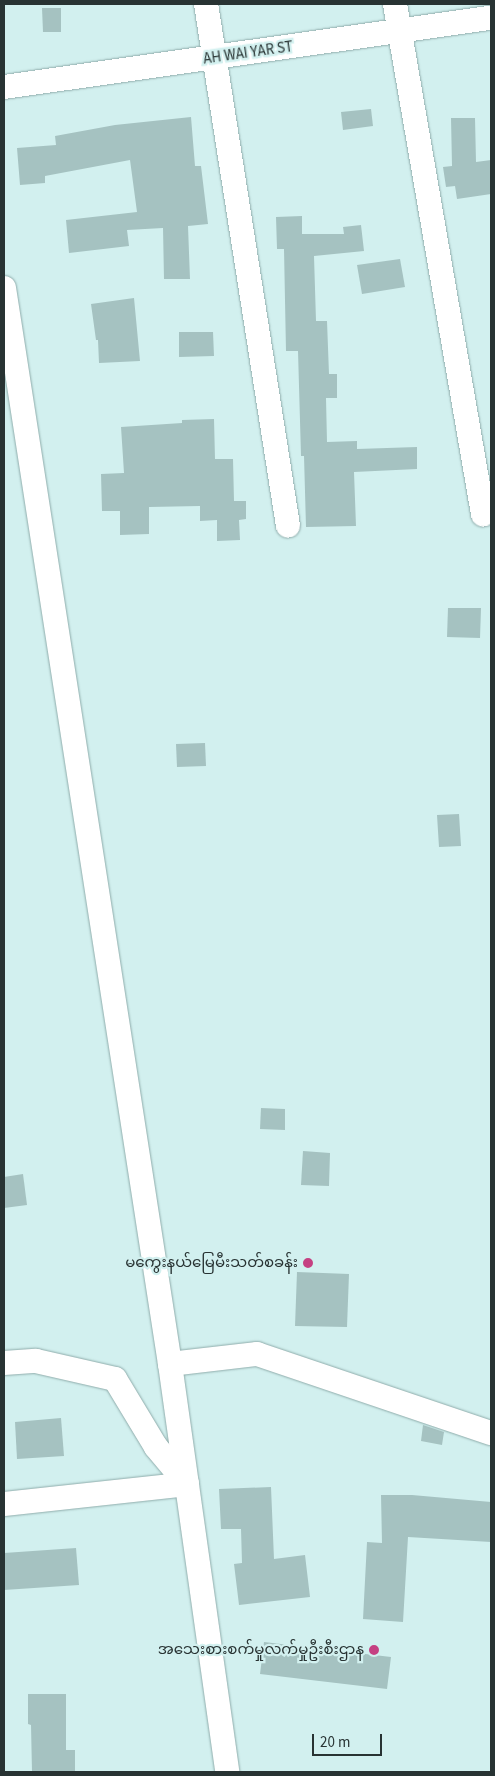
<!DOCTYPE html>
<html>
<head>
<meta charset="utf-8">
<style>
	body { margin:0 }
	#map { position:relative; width:495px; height:1776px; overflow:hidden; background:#d2f0ef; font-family:"Source Sans 3","Noto Sans Myanmar",sans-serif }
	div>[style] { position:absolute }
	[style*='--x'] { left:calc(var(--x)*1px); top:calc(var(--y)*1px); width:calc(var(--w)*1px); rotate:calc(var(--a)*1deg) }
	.building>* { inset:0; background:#a5c2c1 }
	.roads { filter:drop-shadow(0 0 1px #8facab) drop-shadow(0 0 1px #8facab) }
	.minor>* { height:24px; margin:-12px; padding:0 12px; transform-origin:12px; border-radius:12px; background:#fff }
	.dots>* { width:14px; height:14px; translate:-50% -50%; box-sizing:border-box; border:2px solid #d2f0ef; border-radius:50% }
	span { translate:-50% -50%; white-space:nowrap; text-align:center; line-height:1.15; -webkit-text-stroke:4.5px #d2f0ef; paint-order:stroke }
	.street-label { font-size:15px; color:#283333 }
	.poi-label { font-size:15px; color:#283333 }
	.right { translate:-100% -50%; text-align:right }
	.frame { position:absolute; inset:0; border:5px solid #283333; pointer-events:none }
	.scale { position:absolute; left:312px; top:1734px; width:70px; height:22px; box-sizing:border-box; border:2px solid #283333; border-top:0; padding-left:6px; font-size:15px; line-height:18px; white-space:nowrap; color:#283333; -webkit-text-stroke:4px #d2f0ef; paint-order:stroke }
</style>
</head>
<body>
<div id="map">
	<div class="building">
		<div style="clip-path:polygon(42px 8px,61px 8px,61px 32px,43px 32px)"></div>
		<div style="clip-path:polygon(371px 109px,373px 126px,343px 130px,341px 112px)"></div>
		<div style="clip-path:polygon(191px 117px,195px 166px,201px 166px,208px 224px,188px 226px,190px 279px,164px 279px,163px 228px,127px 230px,129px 246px,69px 253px,66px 220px,137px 212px,130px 160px,45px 176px,45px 183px,20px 185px,17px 148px,56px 145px,55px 136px,115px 125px)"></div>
		<div style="clip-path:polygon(451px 118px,475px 118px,476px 162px,491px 160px,491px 194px,457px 199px,455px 186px,446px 187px,443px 167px,452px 166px)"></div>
		<div style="clip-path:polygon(302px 216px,302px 234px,344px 234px,343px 227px,361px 225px,364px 251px,314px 256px,316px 321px,327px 321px,329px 374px,337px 374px,337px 398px,326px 398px,327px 442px,357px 441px,357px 449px,417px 447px,417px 469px,354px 472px,356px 526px,306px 527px,304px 456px,301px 456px,298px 351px,286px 351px,284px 249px,277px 249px,276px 217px)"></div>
		<div style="clip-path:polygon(400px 259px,405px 287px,362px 294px,357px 265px)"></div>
		<div style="clip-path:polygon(134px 298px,140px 361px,99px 363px,98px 340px,96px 340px,91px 304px)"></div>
		<div style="clip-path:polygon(179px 332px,213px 332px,214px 356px,179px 357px)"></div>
		<div style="clip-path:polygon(214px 419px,215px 459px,233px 459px,234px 501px,246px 501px,246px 519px,239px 520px,240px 540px,217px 541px,217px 520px,200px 521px,200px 506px,149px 507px,149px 534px,120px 535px,120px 511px,102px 511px,101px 474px,124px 473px,121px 427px,182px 423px,182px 420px)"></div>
		<div style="clip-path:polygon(448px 608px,481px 608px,480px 638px,447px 637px)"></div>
		<div style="clip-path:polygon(205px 743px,206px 766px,177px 767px,176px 744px)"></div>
		<div style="clip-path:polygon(459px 814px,461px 846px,439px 847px,437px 815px)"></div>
		<div style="clip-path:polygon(261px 1108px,285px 1109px,285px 1130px,260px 1129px)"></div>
		<div style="clip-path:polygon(303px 1151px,330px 1153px,329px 1186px,301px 1185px)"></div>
		<div style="clip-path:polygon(23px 1174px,27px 1205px,4px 1208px,4px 1177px)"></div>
		<div style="clip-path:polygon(297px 1272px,349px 1274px,347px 1327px,295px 1326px)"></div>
		<div style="clip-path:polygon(61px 1418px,64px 1456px,17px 1459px,15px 1422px)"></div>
		<div style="clip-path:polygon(423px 1425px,444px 1432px,442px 1445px,421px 1441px)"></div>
		<div style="clip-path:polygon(271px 1487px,274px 1559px,305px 1555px,310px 1597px,239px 1605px,234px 1564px,242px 1563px,241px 1529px,221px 1529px,219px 1489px)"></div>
		<div style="clip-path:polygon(381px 1495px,412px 1495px,491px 1502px,491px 1542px,408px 1537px,403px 1622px,363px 1619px,367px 1542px,382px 1543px)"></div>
		<div style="clip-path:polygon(76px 1548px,79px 1585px,4px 1590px,4px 1553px)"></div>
		<div style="clip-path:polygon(264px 1642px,391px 1657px,387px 1689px,260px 1674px)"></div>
		<div style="clip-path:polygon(28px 1694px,66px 1694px,66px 1750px,75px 1750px,75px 1772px,32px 1772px,31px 1725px,28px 1724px)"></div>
	</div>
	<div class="roads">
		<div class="minor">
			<div style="--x:206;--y:4;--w:528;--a:81.07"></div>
			<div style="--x:395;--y:4;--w:518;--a:80.21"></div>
			<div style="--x:4;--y:87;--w:492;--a:-8.1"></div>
			<div style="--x:4;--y:288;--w:1089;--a:81.23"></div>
			<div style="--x:170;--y:1364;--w:412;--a:82"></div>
			<div style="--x:4;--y:1363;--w:32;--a:-4"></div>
			<div style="--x:36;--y:1361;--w:81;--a:12.8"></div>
			<div style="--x:115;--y:1379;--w:79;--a:58.9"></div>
			<div style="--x:156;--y:1447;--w:48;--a:50"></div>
			<div style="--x:170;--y:1364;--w:88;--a:-6.6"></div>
			<div style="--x:257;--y:1354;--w:247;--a:18.7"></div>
			<div style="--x:4;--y:1504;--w:184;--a:-6.2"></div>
		</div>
	</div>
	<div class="dots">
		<div style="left:308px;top:1263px;background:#c54082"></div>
		<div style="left:374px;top:1650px;background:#c54082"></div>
	</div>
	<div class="street-label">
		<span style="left:248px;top:53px;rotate:-8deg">AH WAI YAR ST</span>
	</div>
	<div class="poi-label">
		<span class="right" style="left:298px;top:1263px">မကွေးနယ်မြေမီးသတ်စခန်း</span>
		<span class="right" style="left:364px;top:1650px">အသေးစားစက်မှုလက်မှုဦးစီးဌာန</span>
	</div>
	<div class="frame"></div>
	<div class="scale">20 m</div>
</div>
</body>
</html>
